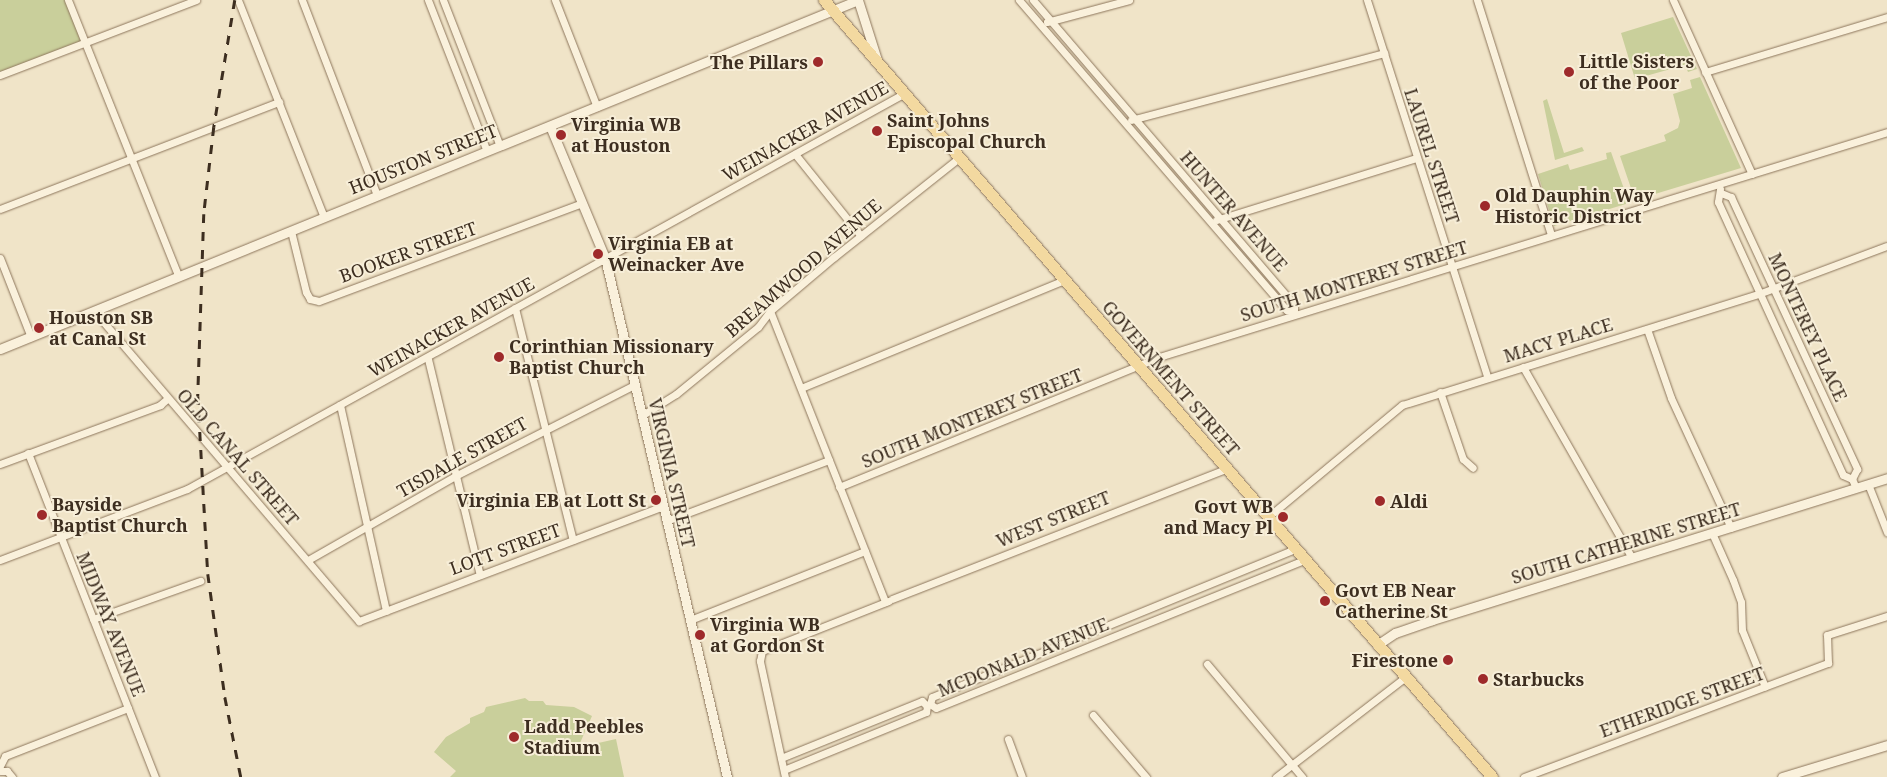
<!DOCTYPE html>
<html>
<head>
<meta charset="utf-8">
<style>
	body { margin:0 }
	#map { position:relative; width:1887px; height:777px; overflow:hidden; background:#f0e4c8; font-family:"Noto Serif",serif }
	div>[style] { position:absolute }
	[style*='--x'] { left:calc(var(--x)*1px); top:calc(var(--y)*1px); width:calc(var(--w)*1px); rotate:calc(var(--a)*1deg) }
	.green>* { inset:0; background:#c9cf9b }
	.roads { filter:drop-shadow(0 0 1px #8d765c) drop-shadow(0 0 1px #8d765c) }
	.minor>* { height:7px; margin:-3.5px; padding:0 3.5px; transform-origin:3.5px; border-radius:3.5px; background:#faf1dc }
	.tertiary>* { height:9px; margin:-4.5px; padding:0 4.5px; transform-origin:4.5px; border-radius:4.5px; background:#faf1dc }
	.primary>* { height:11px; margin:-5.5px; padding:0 5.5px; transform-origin:5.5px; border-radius:5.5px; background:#f3d9a0 }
	.rail>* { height:2.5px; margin-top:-1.25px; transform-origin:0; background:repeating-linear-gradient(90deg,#3d2e20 0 9px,transparent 0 18px) }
	.dots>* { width:14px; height:14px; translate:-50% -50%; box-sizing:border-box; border:2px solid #f7eed8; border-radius:50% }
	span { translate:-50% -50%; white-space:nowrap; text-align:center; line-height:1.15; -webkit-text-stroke:4px #f7eed8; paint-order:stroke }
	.poi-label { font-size:18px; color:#3d2e20; font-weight:700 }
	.right { translate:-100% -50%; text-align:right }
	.left { translate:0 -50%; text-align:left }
	.street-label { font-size:18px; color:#3d2e20 }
</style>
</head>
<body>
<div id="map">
	<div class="green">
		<div style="clip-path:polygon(0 0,68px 0,85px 43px,0 75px)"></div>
		<div style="clip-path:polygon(1673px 17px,1697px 69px,1688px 72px,1685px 65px,1635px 79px,1621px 33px)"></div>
		<div style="clip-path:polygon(1700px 77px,1741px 168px,1635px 200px,1620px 156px,1666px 141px,1664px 135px,1678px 128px,1680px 121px,1673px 94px,1692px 88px,1690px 80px)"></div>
		<div style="clip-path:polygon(1547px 99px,1564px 153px,1582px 147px,1584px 151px,1555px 160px,1543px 101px)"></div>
		<div style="clip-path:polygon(1611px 152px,1629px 203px,1554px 226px,1538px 174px,1568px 164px,1570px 170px,1607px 159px,1606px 153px)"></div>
		<div style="clip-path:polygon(525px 698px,529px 701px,543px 701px,546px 705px,574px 707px,592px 716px,580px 743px,585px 746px,616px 739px,624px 777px,450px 777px,456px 771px,434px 752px,446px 737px,470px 723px,470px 718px,484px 712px,486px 707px)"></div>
	</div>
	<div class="roads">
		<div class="minor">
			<div style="--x:68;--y:0;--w:298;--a:68.2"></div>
			<div style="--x:238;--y:0;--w:233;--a:68.4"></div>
			<div style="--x:302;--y:0;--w:209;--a:69"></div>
			<div style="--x:428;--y:0;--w:162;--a:68.7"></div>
			<div style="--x:443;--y:0;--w:157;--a:68.7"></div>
			<div style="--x:555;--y:0;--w:115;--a:68.6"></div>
			<div style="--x:1019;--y:0;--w:410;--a:49.2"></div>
			<div style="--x:1287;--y:310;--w:6;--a:0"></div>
			<div style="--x:1033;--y:0;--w:401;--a:49.4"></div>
			<div style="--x:1294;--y:304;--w:9;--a:90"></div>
			<div style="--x:1367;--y:0;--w:396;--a:72.3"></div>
			<div style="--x:1477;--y:0;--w:246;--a:72.5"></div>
			<div style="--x:1673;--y:0;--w:191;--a:65.6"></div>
			<div style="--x:1047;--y:22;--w:85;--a:-15"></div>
			<div style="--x:1705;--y:72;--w:190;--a:-16.8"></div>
			<div style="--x:0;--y:75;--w:210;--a:-20.9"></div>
			<div style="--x:1131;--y:120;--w:262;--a:-14.8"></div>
			<div style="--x:795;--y:154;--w:105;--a:51.2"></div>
			<div style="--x:1720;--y:189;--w:13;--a:99"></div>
			<div style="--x:1718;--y:202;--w:300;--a:65.4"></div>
			<div style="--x:1843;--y:475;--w:10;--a:24"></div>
			<div style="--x:1721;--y:193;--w:11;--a:22"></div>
			<div style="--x:1731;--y:197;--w:300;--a:65.1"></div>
			<div style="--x:1857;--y:469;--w:11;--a:117"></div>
			<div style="--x:1852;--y:479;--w:10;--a:66"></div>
			<div style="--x:0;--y:209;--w:299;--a:-21"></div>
			<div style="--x:1216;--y:220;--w:209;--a:-17.2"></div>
			<div style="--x:291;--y:231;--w:63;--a:76.2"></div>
			<div style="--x:306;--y:292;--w:8;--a:60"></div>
			<div style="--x:310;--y:299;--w:9;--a:13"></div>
			<div style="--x:319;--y:301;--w:281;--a:-20.4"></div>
			<div style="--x:0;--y:258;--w:85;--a:68.6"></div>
			<div style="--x:515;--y:308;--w:239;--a:76"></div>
			<div style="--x:94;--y:311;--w:408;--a:49.5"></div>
			<div style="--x:359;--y:621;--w:325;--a:-20.7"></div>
			<div style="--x:770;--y:311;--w:313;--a:68.4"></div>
			<div style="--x:1647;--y:329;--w:73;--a:70.8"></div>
			<div style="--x:1671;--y:398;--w:143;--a:65.2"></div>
			<div style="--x:428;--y:359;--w:222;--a:76.5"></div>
			<div style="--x:1523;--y:367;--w:220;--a:60.3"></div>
			<div style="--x:801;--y:388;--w:284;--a:-22.3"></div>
			<div style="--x:1440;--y:392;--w:71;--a:71.1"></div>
			<div style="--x:1463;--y:459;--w:13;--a:42"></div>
			<div style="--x:340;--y:405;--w:211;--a:77.4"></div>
			<div style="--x:641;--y:416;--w:41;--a:-32.2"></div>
			<div style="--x:676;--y:394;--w:106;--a:-39.3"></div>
			<div style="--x:758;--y:327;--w:20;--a:-53"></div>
			<div style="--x:770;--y:311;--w:84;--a:-40.2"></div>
			<div style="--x:834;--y:257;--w:159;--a:-38.4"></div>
			<div style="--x:28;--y:453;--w:348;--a:68.6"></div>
			<div style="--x:0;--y:464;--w:171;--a:-20.2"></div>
			<div style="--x:160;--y:405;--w:9;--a:-41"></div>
			<div style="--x:1868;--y:484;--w:52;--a:68.4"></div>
			<div style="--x:839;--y:487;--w:345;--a:-22.1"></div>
			<div style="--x:1159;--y:357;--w:762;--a:-17.17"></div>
			<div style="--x:1268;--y:517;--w:175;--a:-39.9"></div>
			<div style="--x:1402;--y:405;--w:376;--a:-17.3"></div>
			<div style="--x:1761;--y:293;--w:134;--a:-20.5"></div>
			<div style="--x:666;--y:521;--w:174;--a:-20.5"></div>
			<div style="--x:1712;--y:533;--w:51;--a:65.9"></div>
			<div style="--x:1733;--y:580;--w:23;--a:70"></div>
			<div style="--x:1741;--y:602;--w:28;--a:88"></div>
			<div style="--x:1742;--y:630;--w:61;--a:68"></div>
			<div style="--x:1295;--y:549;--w:392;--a:157.8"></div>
			<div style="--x:932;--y:697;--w:7;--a:106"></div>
			<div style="--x:930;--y:704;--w:7;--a:34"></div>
			<div style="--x:936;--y:708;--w:398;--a:-21.9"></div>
			<div style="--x:0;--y:560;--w:200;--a:-20.8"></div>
			<div style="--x:187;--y:489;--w:818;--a:-28.88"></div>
			<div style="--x:308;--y:560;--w:169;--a:-29.7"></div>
			<div style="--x:455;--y:476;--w:201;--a:-26.9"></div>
			<div style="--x:892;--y:599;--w:358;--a:-21.3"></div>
			<div style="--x:93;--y:619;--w:114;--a:-19.6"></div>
			<div style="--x:690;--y:620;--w:188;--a:-21.5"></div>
			<div style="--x:1207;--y:664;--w:148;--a:49.9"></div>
			<div style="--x:1093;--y:715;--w:82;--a:49.5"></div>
			<div style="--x:1008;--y:739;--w:40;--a:69.8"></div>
			<div style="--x:781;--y:758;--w:152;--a:-22"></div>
			<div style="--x:922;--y:701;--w:7;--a:45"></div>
			<div style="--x:927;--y:706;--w:6;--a:99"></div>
			<div style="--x:926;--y:712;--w:153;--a:157.8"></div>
			<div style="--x:0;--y:766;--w:11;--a:-63"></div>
			<div style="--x:5;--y:756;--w:132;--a:-21.3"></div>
			<div style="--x:0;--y:771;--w:7;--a:0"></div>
			<div style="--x:7;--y:771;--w:8;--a:50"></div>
			<div style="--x:785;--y:777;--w:119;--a:-102.2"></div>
			<div style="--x:760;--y:661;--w:10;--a:-79"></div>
			<div style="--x:762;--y:651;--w:136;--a:-21.6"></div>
			<div style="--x:1276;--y:777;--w:162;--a:-37.7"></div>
			<div style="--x:1524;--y:777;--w:325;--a:-20.6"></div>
			<div style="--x:1828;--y:663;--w:28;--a:-92"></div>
			<div style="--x:1827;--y:635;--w:63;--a:-17.6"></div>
		</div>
		<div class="tertiary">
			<div style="--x:550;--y:126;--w:143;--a:67.4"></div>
			<div style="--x:605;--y:258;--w:533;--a:76.77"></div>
			<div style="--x:0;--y:349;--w:926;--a:-22.13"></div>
			<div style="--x:858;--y:0;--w:63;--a:72.4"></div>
			<div style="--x:1377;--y:645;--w:22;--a:-34"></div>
			<div style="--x:1395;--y:633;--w:39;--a:-19"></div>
			<div style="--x:1432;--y:620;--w:477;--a:-17.3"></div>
			<div style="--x:1782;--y:777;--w:110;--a:-16.9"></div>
		</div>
		<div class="primary">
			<div style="--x:824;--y:0;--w:1025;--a:49.31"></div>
		</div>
	</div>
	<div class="rail">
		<div style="--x:235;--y:0;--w:129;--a:99.4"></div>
		<div style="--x:214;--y:127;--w:88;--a:96.6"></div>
		<div style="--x:204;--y:214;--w:182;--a:91.9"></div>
		<div style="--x:198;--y:396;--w:178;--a:86.8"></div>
		<div style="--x:208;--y:574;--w:124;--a:82.1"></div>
		<div style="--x:225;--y:697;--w:82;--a:78.7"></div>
	</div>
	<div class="dots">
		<div style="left:818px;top:62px;background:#9e2a2b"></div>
		<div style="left:1569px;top:72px;background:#9e2a2b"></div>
		<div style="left:877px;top:131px;background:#9e2a2b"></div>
		<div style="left:561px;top:135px;background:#9e2a2b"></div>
		<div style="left:1485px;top:206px;background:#9e2a2b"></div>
		<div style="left:598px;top:254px;background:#9e2a2b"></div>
		<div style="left:39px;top:328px;background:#9e2a2b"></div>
		<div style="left:499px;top:357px;background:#9e2a2b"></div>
		<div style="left:656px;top:500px;background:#9e2a2b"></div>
		<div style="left:1380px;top:501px;background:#9e2a2b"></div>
		<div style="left:42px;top:515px;background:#9e2a2b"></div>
		<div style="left:1283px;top:517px;background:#9e2a2b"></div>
		<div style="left:1325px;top:601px;background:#9e2a2b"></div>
		<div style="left:700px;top:635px;background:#9e2a2b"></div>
		<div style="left:1448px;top:660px;background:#9e2a2b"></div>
		<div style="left:1483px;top:679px;background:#9e2a2b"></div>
		<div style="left:514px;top:737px;background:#9e2a2b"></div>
	</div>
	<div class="poi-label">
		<span class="right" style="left:808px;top:62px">The Pillars</span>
		<span class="left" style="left:1579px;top:72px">Little Sisters<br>of the Poor</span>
		<span class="left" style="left:887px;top:131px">Saint Johns<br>Episcopal Church</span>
		<span class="left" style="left:571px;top:135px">Virginia WB<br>at Houston</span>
		<span class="left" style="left:1495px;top:206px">Old Dauphin Way<br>Historic District</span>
		<span class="left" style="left:608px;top:254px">Virginia EB at<br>Weinacker Ave</span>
		<span class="left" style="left:49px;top:328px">Houston SB<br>at Canal St</span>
		<span class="left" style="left:509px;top:357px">Corinthian Missionary<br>Baptist Church</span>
		<span class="right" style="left:646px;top:500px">Virginia EB at Lott St</span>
		<span class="left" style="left:1390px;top:501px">Aldi</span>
		<span class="left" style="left:52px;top:515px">Bayside<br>Baptist Church</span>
		<span class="right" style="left:1273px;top:517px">Govt WB<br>and Macy Pl</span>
		<span class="left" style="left:1335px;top:601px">Govt EB Near<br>Catherine St</span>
		<span class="left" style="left:710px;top:635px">Virginia WB<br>at Gordon St</span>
		<span class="right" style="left:1438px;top:660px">Firestone</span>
		<span class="left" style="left:1493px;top:679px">Starbucks</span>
		<span class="left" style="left:524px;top:737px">Ladd Peebles<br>Stadium</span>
	</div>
	<div class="street-label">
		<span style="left:805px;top:131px;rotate:-29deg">WEINACKER AVENUE</span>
		<span style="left:1432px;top:156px;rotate:72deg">LAUREL STREET</span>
		<span style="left:423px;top:159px;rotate:-22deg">HOUSTON STREET</span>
		<span style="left:1234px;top:211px;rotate:49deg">HUNTER AVENUE</span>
		<span style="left:408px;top:252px;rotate:-20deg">BOOKER STREET</span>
		<span style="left:803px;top:268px;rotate:-41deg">BREAMWOOD AVENUE</span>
		<span style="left:1354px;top:281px;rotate:-17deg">SOUTH MONTEREY STREET</span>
		<span style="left:451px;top:327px;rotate:-29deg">WEINACKER AVENUE</span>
		<span style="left:1808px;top:327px;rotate:65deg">MONTEREY PLACE</span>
		<span style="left:1558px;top:340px;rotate:-17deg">MACY PLACE</span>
		<span style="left:1171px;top:378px;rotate:49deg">GOVERNMENT STREET</span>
		<span style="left:972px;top:418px;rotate:-22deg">SOUTH MONTEREY STREET</span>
		<span style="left:238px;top:457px;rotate:49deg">OLD CANAL STREET</span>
		<span style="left:462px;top:457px;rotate:-29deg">TISDALE STREET</span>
		<span style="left:672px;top:473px;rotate:77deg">VIRGINIA STREET</span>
		<span style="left:1053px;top:519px;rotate:-22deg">WEST STREET</span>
		<span style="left:1626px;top:543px;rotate:-17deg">SOUTH CATHERINE STREET</span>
		<span style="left:505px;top:549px;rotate:-20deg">LOTT STREET</span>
		<span style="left:111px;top:624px;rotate:68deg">MIDWAY AVENUE</span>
		<span style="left:1023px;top:657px;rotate:-22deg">MCDONALD AVENUE</span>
		<span style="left:1682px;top:702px;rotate:-20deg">ETHERIDGE STREET</span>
	</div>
</div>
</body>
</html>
